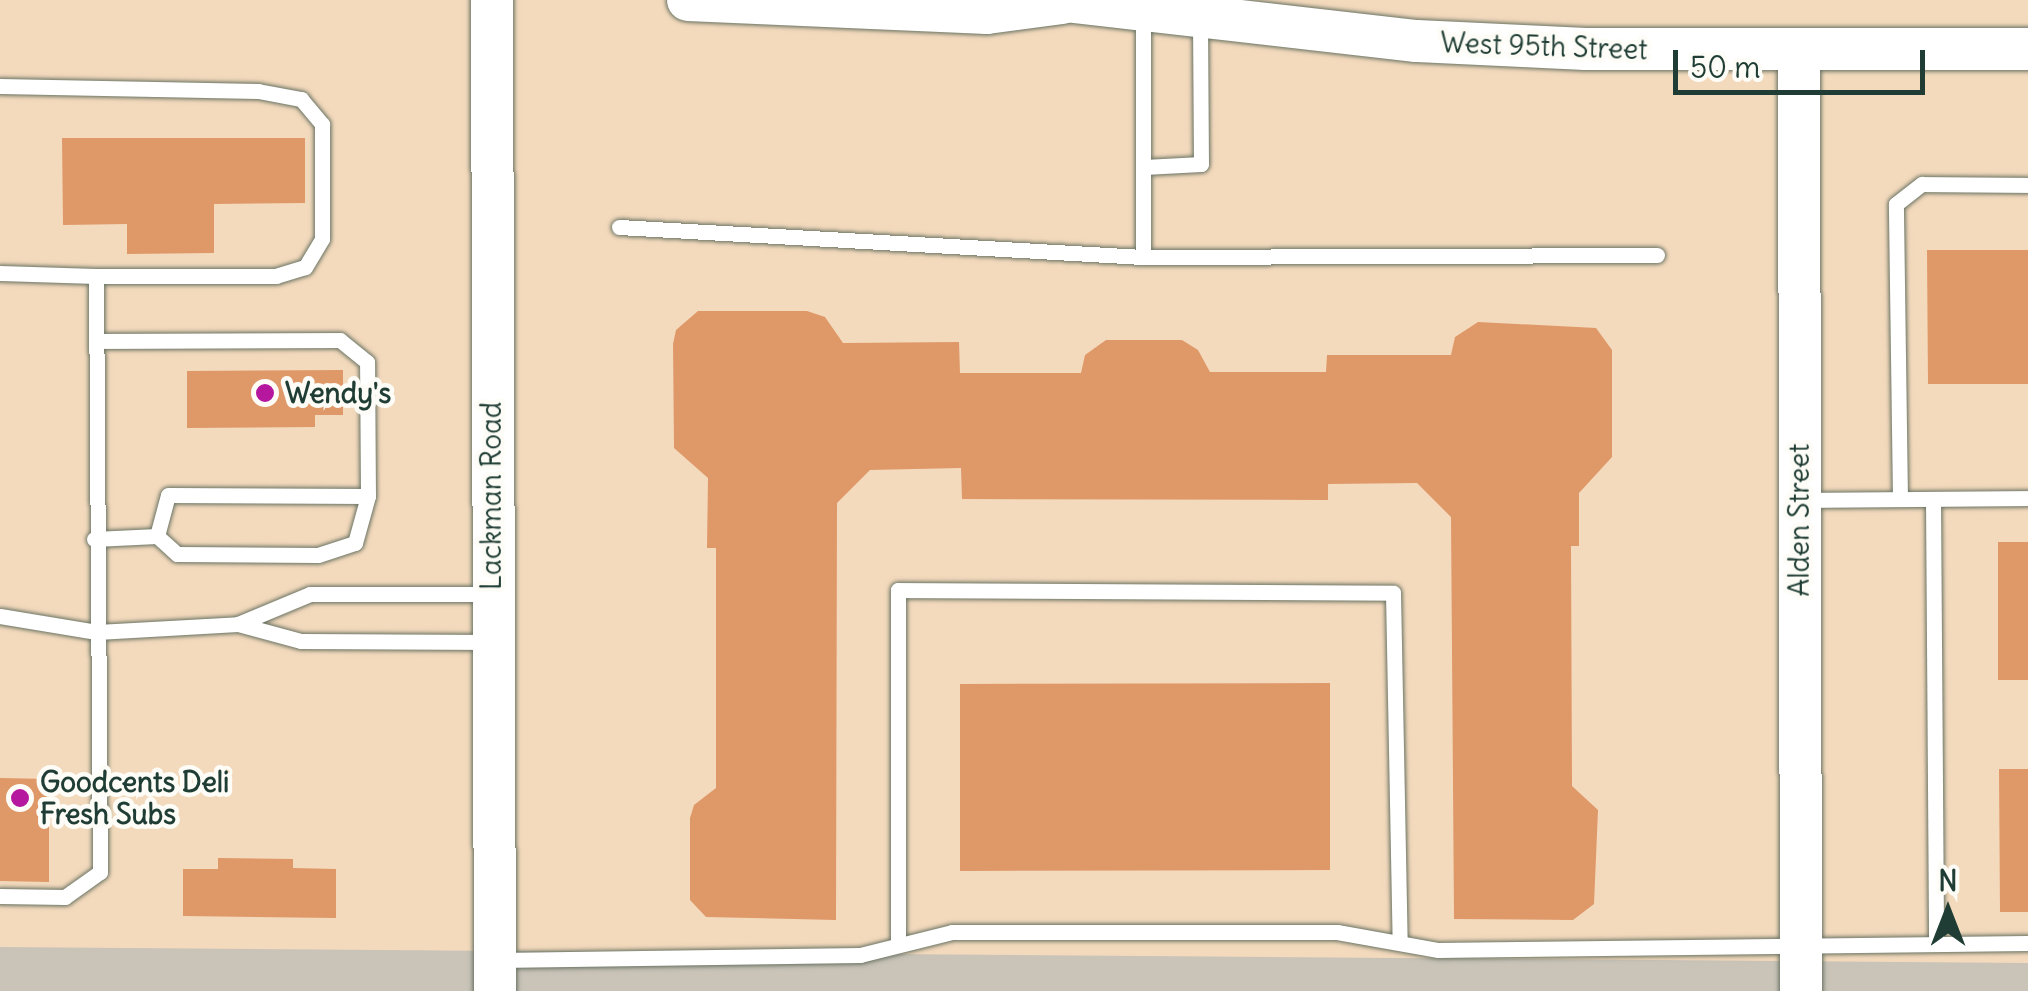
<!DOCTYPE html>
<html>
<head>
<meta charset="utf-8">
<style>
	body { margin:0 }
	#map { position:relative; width:2028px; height:991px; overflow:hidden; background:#f4dabd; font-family:Delius,sans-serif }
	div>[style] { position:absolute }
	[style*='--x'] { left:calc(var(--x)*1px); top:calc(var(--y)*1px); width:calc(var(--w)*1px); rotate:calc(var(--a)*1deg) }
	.industrial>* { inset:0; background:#c9c3b8 }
	.building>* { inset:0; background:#df9868 }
	.roads { filter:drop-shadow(0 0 2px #6a7464) drop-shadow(0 0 2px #6a7464) }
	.lane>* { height:15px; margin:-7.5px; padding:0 7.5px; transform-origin:7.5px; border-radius:7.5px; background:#fff }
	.secondary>* { height:42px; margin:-21px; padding:0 21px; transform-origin:21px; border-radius:21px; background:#fff }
	.dots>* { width:28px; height:28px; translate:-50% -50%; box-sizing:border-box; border:5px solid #fdfcf7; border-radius:50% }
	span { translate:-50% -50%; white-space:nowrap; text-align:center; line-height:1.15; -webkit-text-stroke:9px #fdfcf7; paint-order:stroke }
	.street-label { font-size:28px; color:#1f3d34 }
	.poi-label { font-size:28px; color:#1f3d34; font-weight:700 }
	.left { translate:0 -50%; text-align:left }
	.north { position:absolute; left:1898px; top:861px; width:100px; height:100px; -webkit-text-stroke:8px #fdfcf7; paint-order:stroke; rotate:0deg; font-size:28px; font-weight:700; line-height:40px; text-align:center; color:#1f3d34 }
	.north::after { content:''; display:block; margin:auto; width:35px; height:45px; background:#1f3d34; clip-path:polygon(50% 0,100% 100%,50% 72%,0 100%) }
	.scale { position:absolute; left:1673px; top:50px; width:252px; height:45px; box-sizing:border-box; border:5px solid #1f3d34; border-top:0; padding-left:12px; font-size:30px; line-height:35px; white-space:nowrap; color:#1f3d34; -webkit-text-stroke:8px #fdfcf7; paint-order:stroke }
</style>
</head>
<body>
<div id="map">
	<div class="industrial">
		<div style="clip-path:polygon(0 947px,2028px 963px,2028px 991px,0 991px)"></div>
	</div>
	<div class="building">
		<div style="clip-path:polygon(62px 138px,305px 138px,305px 203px,214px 204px,214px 253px,127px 254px,127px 224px,63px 225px)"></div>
		<div style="clip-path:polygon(1927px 250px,2028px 250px,2028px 384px,1928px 384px)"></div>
		<div style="clip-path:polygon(698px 311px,807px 311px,825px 317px,843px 343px,959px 342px,960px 373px,1081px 373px,1085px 355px,1106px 340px,1182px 340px,1198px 350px,1210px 372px,1326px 372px,1327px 355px,1451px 355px,1455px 337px,1478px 322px,1596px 328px,1612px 350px,1612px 457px,1579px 493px,1579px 546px,1571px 546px,1572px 786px,1598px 810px,1594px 904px,1573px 920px,1454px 919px,1451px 517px,1417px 483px,1328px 484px,1328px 500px,962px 499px,961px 468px,870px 470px,837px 503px,836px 920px,706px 917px,690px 900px,690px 818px,694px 805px,716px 788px,716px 548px,707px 548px,708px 478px,674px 448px,673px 344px,676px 330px)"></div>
		<div style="clip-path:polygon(343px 370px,343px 415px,315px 415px,315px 427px,187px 428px,187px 371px)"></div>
		<div style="clip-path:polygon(1998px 542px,2028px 542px,2028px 680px,1998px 680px)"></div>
		<div style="clip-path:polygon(1330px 683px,1330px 870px,960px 871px,960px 684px)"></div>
		<div style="clip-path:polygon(1999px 769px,2028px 769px,2028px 912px,2000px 912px)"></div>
		<div style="clip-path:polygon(0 778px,49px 779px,49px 882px,0 881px)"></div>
		<div style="clip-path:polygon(218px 858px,293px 859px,293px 868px,336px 869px,336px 918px,183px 916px,183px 869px,218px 869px)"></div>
	</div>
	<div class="roads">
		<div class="lane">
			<div style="--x:1143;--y:14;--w:243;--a:90"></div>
			<div style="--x:1143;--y:257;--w:514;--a:-0.22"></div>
			<div style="--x:0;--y:86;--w:258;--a:1.1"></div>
			<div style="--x:258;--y:91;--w:44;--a:10.5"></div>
			<div style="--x:301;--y:99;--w:33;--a:50"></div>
			<div style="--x:322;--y:124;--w:115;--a:90"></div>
			<div style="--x:322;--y:239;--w:33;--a:121"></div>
			<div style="--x:305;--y:267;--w:30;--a:163"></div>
			<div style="--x:276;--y:276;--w:180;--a:180"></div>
			<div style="--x:1144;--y:167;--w:57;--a:-3"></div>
			<div style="--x:1201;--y:164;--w:143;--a:-90.4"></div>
			<div style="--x:619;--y:227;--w:525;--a:3.28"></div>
			<div style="--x:0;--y:273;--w:96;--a:1.8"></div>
			<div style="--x:96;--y:276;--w:596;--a:89.62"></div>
			<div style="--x:100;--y:872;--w:43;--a:144.5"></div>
			<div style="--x:65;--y:897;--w:65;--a:-179.1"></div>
			<div style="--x:1900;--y:499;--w:295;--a:-90.8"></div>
			<div style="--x:1896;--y:204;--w:33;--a:-38"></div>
			<div style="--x:1922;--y:184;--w:106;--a:0.5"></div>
			<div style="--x:1933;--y:499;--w:445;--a:89.6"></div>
			<div style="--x:1803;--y:500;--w:225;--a:-0.5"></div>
			<div style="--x:157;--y:536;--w:27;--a:42"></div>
			<div style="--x:177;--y:554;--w:141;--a:0.4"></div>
			<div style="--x:318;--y:555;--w:39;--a:-18"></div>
			<div style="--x:355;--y:543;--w:49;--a:-74.5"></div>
			<div style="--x:94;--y:539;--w:63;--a:-2.7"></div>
			<div style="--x:157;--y:536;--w:42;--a:-75"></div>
			<div style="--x:168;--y:495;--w:200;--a:0.3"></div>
			<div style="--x:368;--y:496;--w:134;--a:-90.4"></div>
			<div style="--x:367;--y:362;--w:35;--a:-141"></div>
			<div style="--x:340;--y:340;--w:244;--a:179.8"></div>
			<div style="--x:0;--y:616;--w:98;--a:9.4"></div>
			<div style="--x:97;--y:632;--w:141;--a:-3.2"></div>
			<div style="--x:238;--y:624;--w:65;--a:15.1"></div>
			<div style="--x:301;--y:641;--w:190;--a:0.3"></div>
			<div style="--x:238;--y:624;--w:78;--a:-22.6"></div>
			<div style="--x:310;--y:594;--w:181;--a:0"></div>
			<div style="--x:898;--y:945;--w:355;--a:-90"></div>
			<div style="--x:898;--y:590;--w:495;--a:0.3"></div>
			<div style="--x:1393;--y:593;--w:350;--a:88.9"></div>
			<div style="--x:497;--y:960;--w:363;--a:-0.8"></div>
			<div style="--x:860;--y:955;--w:95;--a:-14"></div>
			<div style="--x:952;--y:932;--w:385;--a:0"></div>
			<div style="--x:1337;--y:932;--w:103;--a:10.1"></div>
			<div style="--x:1438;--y:950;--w:590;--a:-0.68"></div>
		</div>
		<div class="secondary">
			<div style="--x:492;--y:0;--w:991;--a:89.83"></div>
			<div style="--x:688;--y:0;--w:299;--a:2.5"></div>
			<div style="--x:987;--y:13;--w:76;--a:-7.6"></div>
			<div style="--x:1056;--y:0;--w:363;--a:6.5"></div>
			<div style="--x:1417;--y:41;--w:169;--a:2.7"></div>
			<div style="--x:1586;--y:49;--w:442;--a:0"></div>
			<div style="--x:1799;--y:50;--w:941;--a:89.88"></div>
		</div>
	</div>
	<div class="dots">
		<div style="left:265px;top:393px;background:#b5179e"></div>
		<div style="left:20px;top:798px;background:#b5179e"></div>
	</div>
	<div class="street-label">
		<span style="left:1544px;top:46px;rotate:2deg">West 95th Street</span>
		<span style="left:491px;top:496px;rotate:-90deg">Lackman Road</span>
		<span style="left:1799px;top:520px;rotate:-90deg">Alden Street</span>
	</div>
	<div class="poi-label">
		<span class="left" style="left:285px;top:393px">Wendy's</span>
		<span class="left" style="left:40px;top:798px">Goodcents Deli<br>Fresh Subs</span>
	</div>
	<div class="north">N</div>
	<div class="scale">50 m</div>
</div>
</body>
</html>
